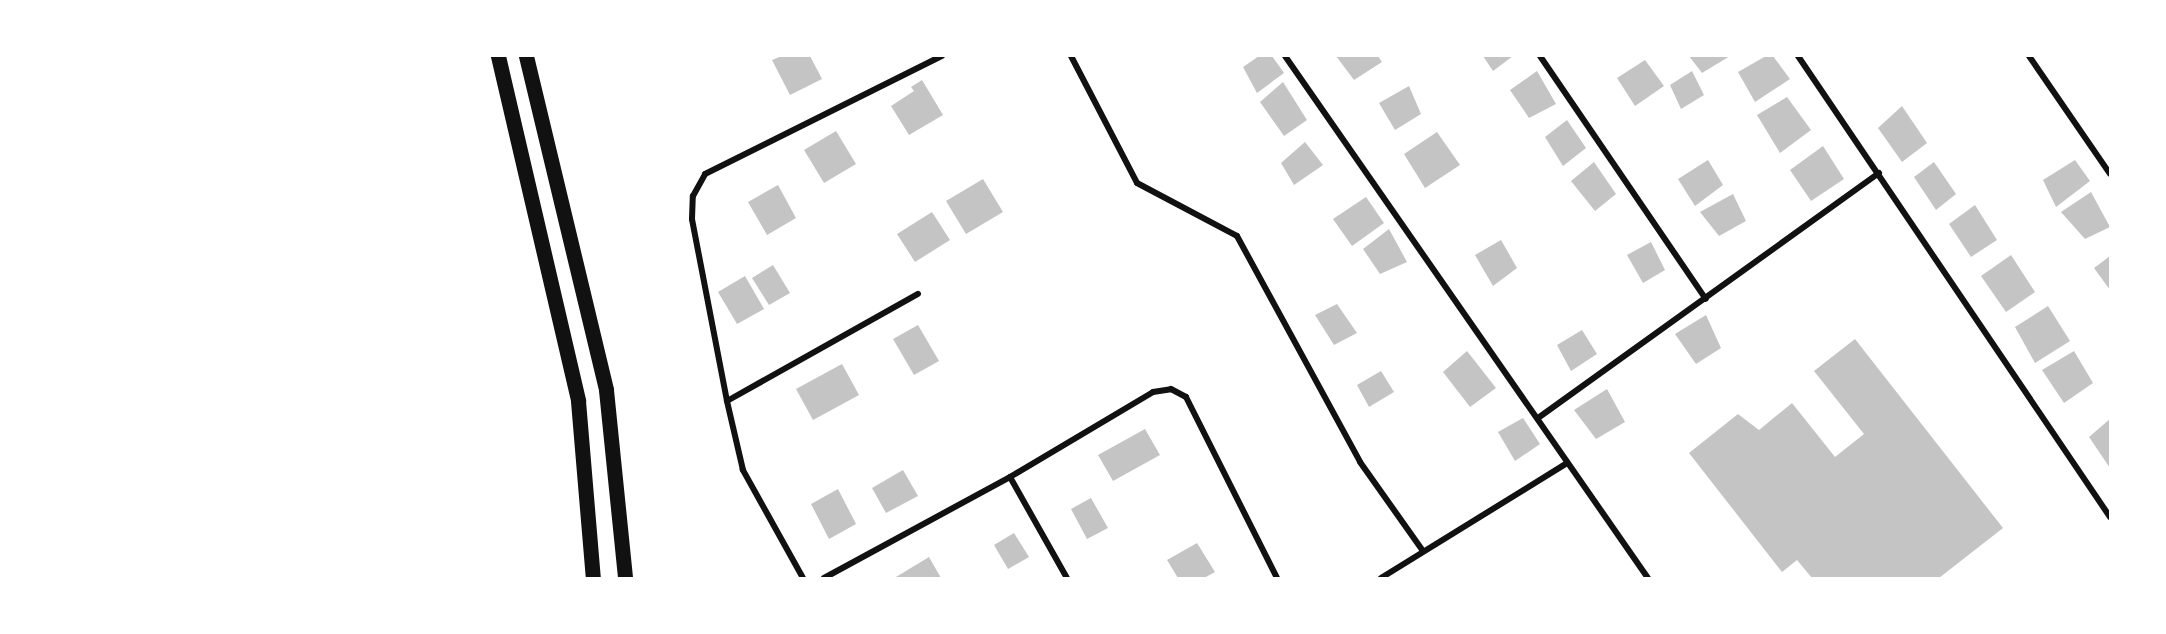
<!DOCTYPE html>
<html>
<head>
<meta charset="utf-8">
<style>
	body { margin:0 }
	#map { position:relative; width:2166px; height:634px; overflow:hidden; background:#fff; font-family:"DejaVu Sans",sans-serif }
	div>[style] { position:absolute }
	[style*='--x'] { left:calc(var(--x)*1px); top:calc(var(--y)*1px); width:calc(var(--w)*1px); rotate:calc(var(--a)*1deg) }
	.building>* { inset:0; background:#c4c4c4 }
	.minor>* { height:6px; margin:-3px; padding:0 3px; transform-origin:3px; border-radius:3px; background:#111 }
	.primary>* { height:15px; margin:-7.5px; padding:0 7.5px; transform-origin:7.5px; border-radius:7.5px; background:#111 }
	span { translate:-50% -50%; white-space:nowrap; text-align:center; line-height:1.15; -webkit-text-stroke:6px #fff; paint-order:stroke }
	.frame { position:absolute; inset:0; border:57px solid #fff; pointer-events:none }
</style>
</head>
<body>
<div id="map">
	<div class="building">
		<div style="clip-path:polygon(782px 56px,810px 56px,822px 79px,790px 95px,772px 60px)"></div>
		<div style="clip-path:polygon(1259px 56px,1272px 56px,1284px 73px,1257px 93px,1243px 67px)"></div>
		<div style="clip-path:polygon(1336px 56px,1378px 56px,1382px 62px,1354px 80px)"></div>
		<div style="clip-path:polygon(1483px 56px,1513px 56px,1493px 71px)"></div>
		<div style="clip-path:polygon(1689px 56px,1730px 56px,1702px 73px)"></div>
		<div style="clip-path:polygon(1766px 56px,1773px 56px,1790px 79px,1755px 102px,1738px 72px)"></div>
		<div style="clip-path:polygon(1645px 60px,1664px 86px,1635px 106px,1617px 78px)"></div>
		<div style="clip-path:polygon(1537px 71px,1556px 104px,1529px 118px,1510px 90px)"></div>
		<div style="clip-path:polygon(1692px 71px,1704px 95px,1681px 109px,1670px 85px)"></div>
		<div style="clip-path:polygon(922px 80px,943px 115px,909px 135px,891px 106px,914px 91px,911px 87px)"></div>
		<div style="clip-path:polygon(1283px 82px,1307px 120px,1284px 136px,1260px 102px)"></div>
		<div style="clip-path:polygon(1409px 86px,1421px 114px,1395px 130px,1379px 103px)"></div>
		<div style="clip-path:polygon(1787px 97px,1811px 130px,1780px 153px,1757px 115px)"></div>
		<div style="clip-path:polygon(1902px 106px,1927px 143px,1902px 162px,1878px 128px)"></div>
		<div style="clip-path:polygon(1567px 120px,1586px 148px,1563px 166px,1545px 137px)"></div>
		<div style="clip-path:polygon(836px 131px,856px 164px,824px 183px,804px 150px)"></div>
		<div style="clip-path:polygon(1437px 132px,1460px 165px,1425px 188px,1404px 154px)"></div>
		<div style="clip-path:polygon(1305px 142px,1323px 165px,1294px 185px,1281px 163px)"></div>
		<div style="clip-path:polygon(1823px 146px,1844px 179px,1811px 201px,1790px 170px)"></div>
		<div style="clip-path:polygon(1708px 160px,1723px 185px,1695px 206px,1678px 179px)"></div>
		<div style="clip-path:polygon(2075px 160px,2090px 181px,2056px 207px,2043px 180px)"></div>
		<div style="clip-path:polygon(1594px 162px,1616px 194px,1595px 211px,1571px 181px)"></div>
		<div style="clip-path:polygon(1934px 162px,1956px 194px,1936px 210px,1914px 177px)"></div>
		<div style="clip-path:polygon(983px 179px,1003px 212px,966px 234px,946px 201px)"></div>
		<div style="clip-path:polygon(778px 185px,796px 218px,767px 235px,748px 202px)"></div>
		<div style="clip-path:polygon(2091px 192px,2110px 227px,2085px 239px,2061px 212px)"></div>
		<div style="clip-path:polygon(1733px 194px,1746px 221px,1719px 236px,1700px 212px)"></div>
		<div style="clip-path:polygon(1366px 197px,1384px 223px,1352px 246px,1333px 219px)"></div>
		<div style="clip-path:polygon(1975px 205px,1997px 240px,1971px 257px,1949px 224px)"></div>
		<div style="clip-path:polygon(932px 212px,950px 240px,915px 262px,897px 234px)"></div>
		<div style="clip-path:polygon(1389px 229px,1407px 262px,1380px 274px,1363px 249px)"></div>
		<div style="clip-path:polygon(1501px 240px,1517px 268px,1493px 286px,1475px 255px)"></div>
		<div style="clip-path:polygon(1651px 242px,1665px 270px,1643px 283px,1627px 255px)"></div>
		<div style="clip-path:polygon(2011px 255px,2035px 292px,2006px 312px,1981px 276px)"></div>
		<div style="clip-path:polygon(2110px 256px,2110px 290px,2094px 268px)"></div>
		<div style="clip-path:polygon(773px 265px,790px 293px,769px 305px,752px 278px)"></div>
		<div style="clip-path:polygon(745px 276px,764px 309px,737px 324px,718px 292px)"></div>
		<div style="clip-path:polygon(1337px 304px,1357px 333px,1334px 345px,1315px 315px)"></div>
		<div style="clip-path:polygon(2048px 306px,2070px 341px,2035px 363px,2015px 327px)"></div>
		<div style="clip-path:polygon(1706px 315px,1721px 348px,1696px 364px,1675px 334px)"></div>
		<div style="clip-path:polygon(918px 325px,939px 361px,914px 375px,893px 339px)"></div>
		<div style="clip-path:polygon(1582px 330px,1597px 354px,1571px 371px,1557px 345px)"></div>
		<div style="clip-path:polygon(1855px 339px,2003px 528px,1939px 578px,1812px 578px,1797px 560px,1782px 572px,1689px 453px,1738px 414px,1759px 430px,1792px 403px,1835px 457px,1864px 434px,1814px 371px)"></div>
		<div style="clip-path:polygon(1467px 351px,1496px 388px,1470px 407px,1443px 372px)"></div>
		<div style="clip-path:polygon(2074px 351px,2093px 383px,2064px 403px,2042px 370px)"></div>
		<div style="clip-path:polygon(842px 364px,859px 395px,813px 420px,796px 389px)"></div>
		<div style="clip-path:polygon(1381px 371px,1394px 392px,1369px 407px,1357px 385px)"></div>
		<div style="clip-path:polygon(1607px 389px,1625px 422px,1596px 439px,1574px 410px)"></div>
		<div style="clip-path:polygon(1523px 418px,1540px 444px,1515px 461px,1498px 432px)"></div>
		<div style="clip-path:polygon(2110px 419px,2110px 468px,2089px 437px)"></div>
		<div style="clip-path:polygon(1145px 429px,1160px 455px,1113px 481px,1098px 455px)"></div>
		<div style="clip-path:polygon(903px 470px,918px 496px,886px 513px,872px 488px)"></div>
		<div style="clip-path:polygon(838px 489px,856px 524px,829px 539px,811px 504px)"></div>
		<div style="clip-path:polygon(1091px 498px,1108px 528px,1087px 539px,1071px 509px)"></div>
		<div style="clip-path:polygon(1014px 533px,1029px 557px,1008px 569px,994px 545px)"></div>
		<div style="clip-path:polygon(1197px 543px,1215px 572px,1204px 578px,1178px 578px,1167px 560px)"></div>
		<div style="clip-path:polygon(929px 557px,941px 578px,897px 578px,896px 577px)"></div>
	</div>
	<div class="minor">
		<div style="--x:1071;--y:56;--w:143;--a:62.5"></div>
		<div style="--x:1137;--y:183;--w:113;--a:27.9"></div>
		<div style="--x:1237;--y:236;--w:257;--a:61.4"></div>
		<div style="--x:1360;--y:462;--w:109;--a:54.7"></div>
		<div style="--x:1285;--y:56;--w:636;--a:55.19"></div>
		<div style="--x:1540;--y:56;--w:294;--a:55.7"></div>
		<div style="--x:1798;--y:56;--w:557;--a:55.91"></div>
		<div style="--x:2029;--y:56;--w:143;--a:55.5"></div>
		<div style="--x:727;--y:401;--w:219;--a:-29.3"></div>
		<div style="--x:1538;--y:418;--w:420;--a:-35.7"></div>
		<div style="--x:1010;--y:477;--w:116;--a:60.6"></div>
		<div style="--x:803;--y:578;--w:124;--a:-119.1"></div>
		<div style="--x:743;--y:470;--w:71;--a:-103.1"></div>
		<div style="--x:727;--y:401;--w:185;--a:-100.9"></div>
		<div style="--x:692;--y:219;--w:23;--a:-88"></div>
		<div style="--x:693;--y:196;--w:25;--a:-61"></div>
		<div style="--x:705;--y:174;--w:265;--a:-26.5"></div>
		<div style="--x:824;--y:578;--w:212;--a:-28.5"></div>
		<div style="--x:1010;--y:477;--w:166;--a:-30.7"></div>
		<div style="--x:1153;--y:392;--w:18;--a:-9"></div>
		<div style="--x:1171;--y:389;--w:17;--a:28"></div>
		<div style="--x:1186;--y:397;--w:203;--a:63.3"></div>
		<div style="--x:1381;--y:578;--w:219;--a:-31.7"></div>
	</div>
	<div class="primary">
		<div style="--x:498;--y:56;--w:354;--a:76.9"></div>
		<div style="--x:578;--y:401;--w:178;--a:85.2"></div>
		<div style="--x:526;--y:56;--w:343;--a:76.5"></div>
		<div style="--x:606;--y:390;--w:189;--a:84.2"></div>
	</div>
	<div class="frame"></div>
</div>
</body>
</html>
